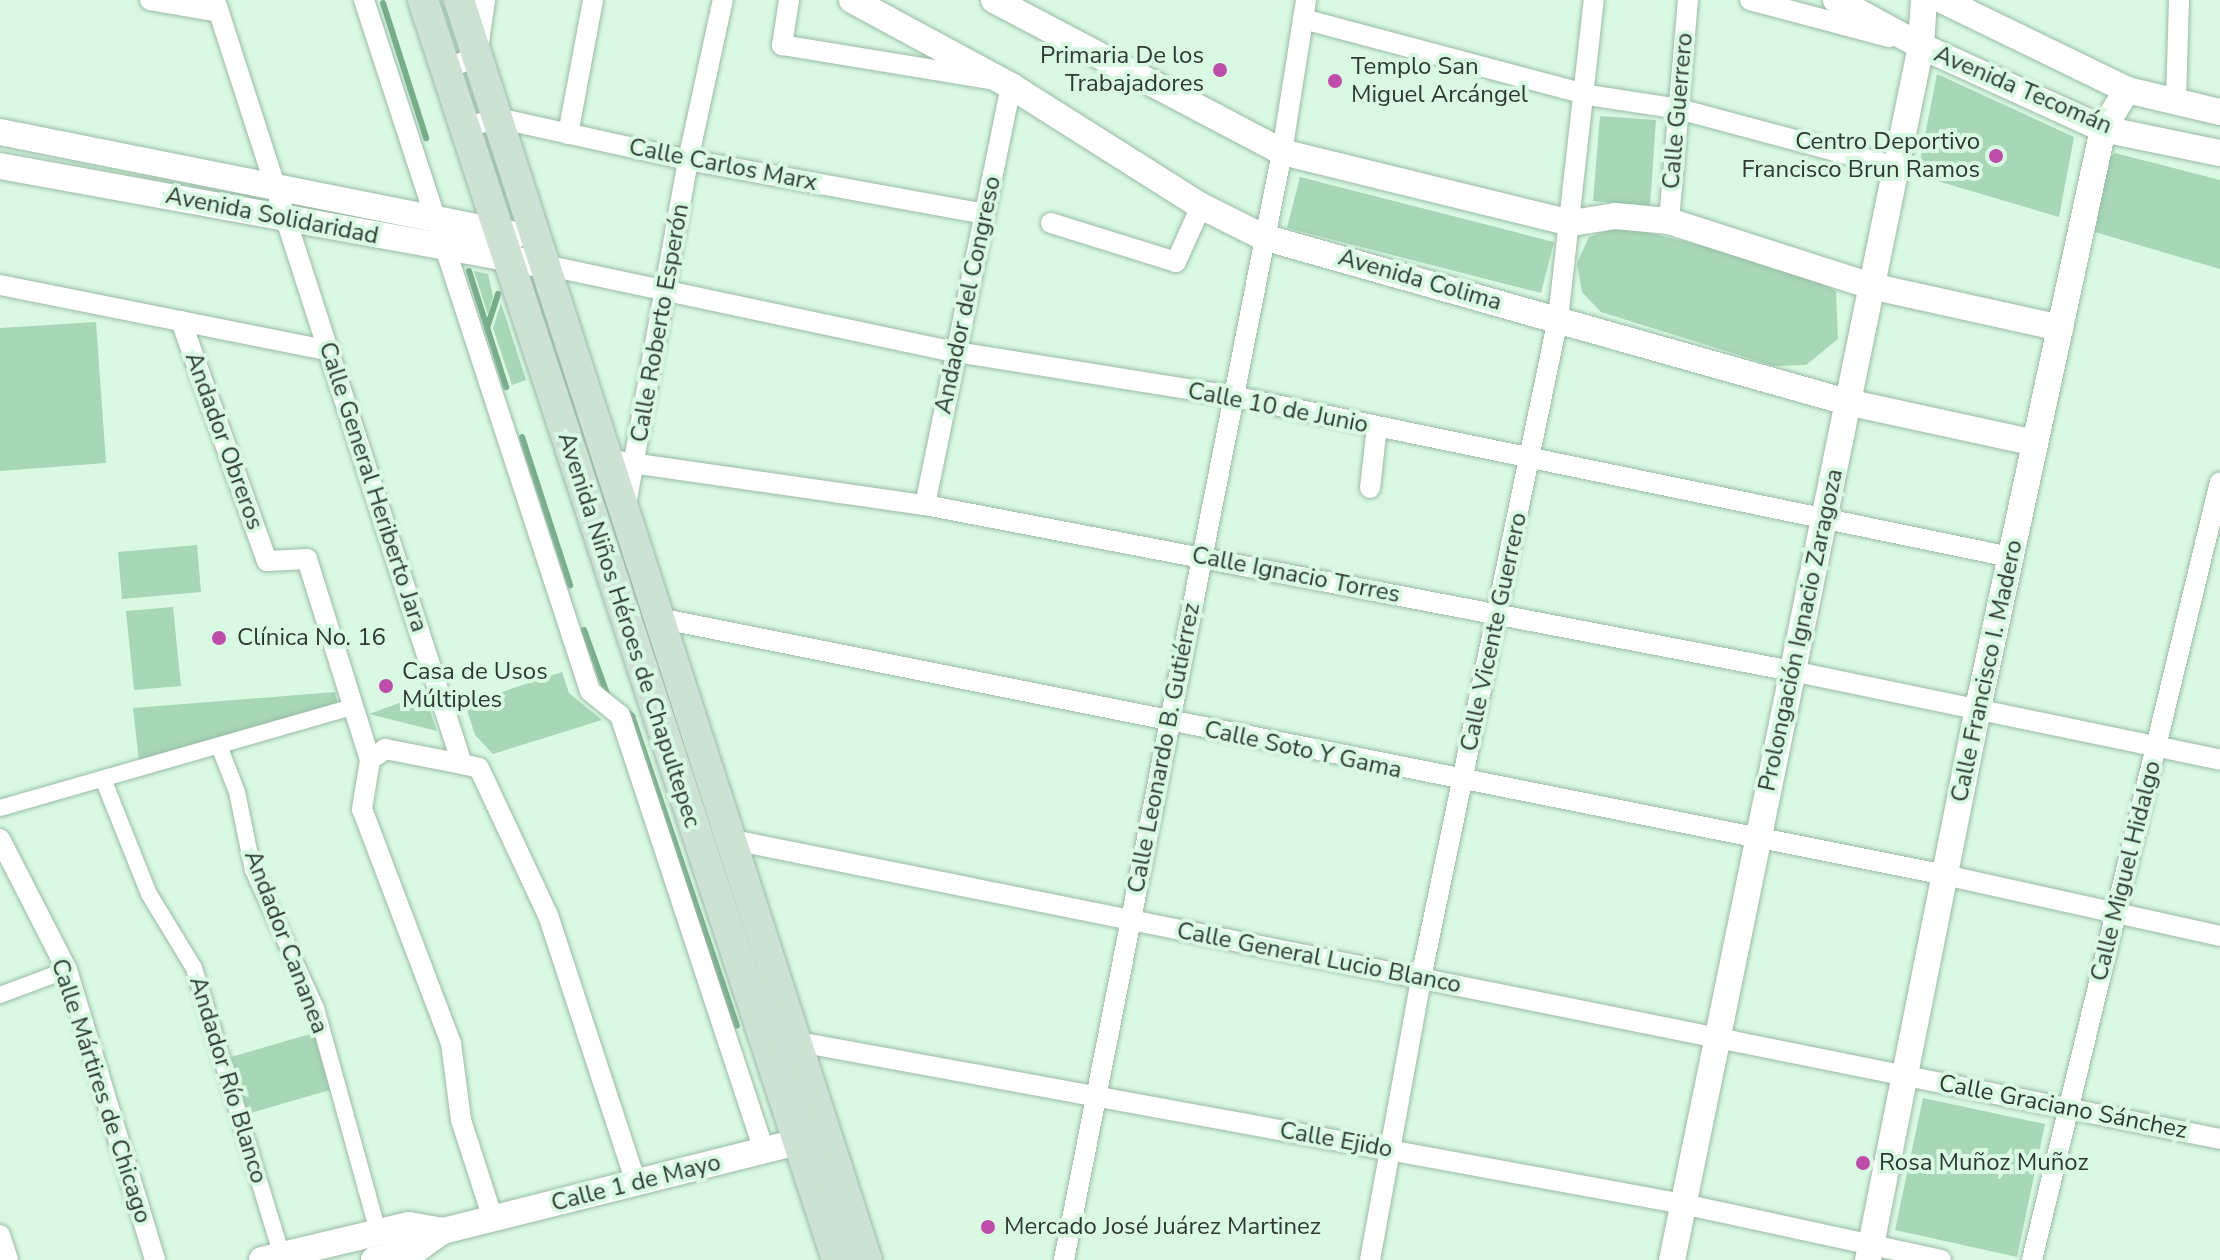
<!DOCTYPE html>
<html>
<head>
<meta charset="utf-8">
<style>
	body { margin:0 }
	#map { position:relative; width:2220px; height:1260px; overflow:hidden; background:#d9f9e3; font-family:"Nunito Sans",sans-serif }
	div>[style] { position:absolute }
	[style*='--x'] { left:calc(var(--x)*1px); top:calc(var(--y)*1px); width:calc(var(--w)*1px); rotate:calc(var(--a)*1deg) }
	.green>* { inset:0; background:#a7d7b6 }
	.stream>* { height:6px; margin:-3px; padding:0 3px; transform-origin:3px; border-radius:3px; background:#78ad8a }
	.roads { filter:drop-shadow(0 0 2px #9bbaa5) drop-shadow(0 0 2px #9bbaa5) }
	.pedestrian>* { height:16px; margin:-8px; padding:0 8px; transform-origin:8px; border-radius:8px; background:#fff }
	.minor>* { height:20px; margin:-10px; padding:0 10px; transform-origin:10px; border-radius:10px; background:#fff }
	.tertiary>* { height:26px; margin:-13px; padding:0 13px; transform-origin:13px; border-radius:13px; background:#fff }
	.secondary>* { height:30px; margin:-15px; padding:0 15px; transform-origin:15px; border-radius:15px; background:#cde2d5 }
	.dots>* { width:22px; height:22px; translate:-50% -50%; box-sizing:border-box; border:4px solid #d9f9e3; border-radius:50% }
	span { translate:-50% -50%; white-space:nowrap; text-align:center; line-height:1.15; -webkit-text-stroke:8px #d9f9e3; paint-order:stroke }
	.poi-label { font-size:24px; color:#2d3a31 }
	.right { translate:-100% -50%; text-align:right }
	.left { translate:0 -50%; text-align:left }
	.street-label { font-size:24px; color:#2d3a31 }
</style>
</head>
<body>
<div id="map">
	<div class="green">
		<div style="clip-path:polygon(1937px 74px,2074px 137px,2059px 217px,1917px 175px)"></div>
		<div style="clip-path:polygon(1600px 116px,1656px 120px,1650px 206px,1593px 201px)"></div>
		<div style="clip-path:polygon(2115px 153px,2220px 180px,2220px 269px,2095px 232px,2109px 158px)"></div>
		<div style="clip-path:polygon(1300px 177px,1554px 242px,1541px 293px,1287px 228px)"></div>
		<div style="clip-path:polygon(1621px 226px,1807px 271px,1836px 292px,1838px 339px,1806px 365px,1774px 366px,1601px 312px,1582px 292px,1577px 263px,1589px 237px)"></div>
		<div style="clip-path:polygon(474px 271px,488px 274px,493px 296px,488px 315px)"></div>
		<div style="clip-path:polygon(501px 303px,526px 380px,512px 385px,493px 328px)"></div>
		<div style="clip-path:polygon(96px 322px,106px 463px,0 471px,0 328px)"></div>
		<div style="clip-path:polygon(197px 545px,201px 592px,122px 599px,118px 552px)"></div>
		<div style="clip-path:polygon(173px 607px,181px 686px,134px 690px,126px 611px)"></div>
		<div style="clip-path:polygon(562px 672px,569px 693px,602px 720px,493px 754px,475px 735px,465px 704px)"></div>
		<div style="clip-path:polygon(335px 692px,338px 705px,139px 761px,133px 708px)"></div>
		<div style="clip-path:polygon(424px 694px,437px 731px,369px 714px)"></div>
		<div style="clip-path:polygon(314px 1033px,330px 1090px,247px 1114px,231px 1057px)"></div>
		<div style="clip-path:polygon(1923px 1098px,2045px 1124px,2017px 1257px,1895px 1230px)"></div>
	</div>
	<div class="stream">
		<div style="--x:383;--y:3;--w:142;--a:72.3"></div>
		<div style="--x:469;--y:271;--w:122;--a:72.3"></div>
		<div style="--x:487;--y:328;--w:36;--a:-72"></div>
		<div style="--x:522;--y:437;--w:156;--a:72"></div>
		<div style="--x:584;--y:630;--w:68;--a:70.2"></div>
		<div style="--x:624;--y:709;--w:11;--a:41"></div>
		<div style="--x:632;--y:716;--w:327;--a:71.3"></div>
	</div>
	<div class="roads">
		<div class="pedestrian">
			<div style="--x:219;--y:746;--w:49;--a:68.6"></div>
			<div style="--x:237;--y:792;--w:80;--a:78.4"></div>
			<div style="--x:253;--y:870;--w:152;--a:65.5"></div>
			<div style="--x:316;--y:1008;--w:232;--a:74.5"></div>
			<div style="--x:103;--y:779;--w:124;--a:68.2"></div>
			<div style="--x:149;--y:894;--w:87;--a:58.7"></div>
			<div style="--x:194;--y:968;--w:300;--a:73"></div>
			<div style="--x:0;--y:808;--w:367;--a:-16"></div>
			<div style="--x:0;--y:995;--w:72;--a:-20.5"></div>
		</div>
		<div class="minor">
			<div style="--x:150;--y:0;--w:70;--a:9.9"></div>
			<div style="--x:215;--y:0;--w:803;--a:72.08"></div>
			<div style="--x:462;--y:764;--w:17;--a:13"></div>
			<div style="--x:479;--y:768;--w:162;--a:64.9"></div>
			<div style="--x:548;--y:915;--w:282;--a:71.8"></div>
			<div style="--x:364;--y:0;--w:727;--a:71.89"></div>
			<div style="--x:590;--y:691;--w:38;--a:39"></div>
			<div style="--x:620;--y:715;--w:458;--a:71.7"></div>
			<div style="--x:789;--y:0;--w:46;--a:98.8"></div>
			<div style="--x:782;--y:45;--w:211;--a:9.3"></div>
			<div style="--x:1750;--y:0;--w:144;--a:14.9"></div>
			<div style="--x:1303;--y:19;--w:295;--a:14.9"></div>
			<div style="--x:1588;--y:95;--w:92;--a:8.7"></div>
			<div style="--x:1679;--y:109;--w:225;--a:15"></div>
			<div style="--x:445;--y:69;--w:34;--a:-21"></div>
			<div style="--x:477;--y:57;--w:58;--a:-82"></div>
			<div style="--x:2176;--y:101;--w:101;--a:-88.3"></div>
			<div style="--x:465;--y:128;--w:34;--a:-17"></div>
			<div style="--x:497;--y:118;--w:196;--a:12.4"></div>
			<div style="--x:688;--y:160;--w:301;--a:10.3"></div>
			<div style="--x:568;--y:134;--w:136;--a:-79.4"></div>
			<div style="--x:1669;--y:221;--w:222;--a:-85.1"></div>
			<div style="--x:1051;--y:223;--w:131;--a:17.3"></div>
			<div style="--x:1176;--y:262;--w:61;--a:-65.9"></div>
			<div style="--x:545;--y:265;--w:420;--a:12"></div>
			<div style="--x:956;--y:352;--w:279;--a:9.1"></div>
			<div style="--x:1232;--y:396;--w:794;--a:11.69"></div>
			<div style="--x:0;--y:285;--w:336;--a:11.3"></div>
			<div style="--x:181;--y:321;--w:255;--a:70.3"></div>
			<div style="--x:267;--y:561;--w:40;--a:-2.9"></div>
			<div style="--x:307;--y:559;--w:211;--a:72.6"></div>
			<div style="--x:370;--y:760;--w:50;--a:99.3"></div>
			<div style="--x:362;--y:809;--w:250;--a:69.2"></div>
			<div style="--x:451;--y:1043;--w:78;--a:82.6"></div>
			<div style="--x:461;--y:1120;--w:104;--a:72.1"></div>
			<div style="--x:611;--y:460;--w:317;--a:8.2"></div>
			<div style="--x:925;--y:505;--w:883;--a:10.84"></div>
			<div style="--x:1792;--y:671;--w:437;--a:11.7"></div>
			<div style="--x:1370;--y:488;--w:61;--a:-83.5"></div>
			<div style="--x:626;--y:505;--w:351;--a:-79.8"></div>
			<div style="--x:688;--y:160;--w:164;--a:-77.7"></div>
			<div style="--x:925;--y:505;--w:428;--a:-78.4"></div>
			<div style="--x:663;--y:619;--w:1307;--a:11.29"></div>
			<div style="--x:1945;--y:875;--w:282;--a:12.5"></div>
			<div style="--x:370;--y:760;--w:19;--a:-36"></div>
			<div style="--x:385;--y:749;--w:78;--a:11"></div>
			<div style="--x:0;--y:839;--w:147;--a:62.9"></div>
			<div style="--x:67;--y:970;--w:303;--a:73.1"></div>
			<div style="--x:733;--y:840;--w:1517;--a:11.37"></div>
			<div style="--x:799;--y:1042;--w:899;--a:10.38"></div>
			<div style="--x:1683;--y:1204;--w:264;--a:12.2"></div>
			<div style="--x:0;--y:1235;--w:26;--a:72"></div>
			<div style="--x:1064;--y:1260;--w:1129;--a:-78.87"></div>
			<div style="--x:1282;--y:152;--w:154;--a:-81"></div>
			<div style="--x:1370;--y:1260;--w:287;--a:-79.7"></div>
			<div style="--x:1421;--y:978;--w:673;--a:-78.26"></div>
			<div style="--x:1558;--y:319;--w:321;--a:-83.6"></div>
			<div style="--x:2032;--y:1260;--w:800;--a:-76.42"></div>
		</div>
		<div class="tertiary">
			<div style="--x:852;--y:0;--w:181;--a:28.4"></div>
			<div style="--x:1011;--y:86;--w:225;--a:32.3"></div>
			<div style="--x:1201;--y:206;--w:69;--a:26.6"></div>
			<div style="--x:1263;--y:237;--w:607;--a:15.78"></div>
			<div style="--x:1847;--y:402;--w:192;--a:12.3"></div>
			<div style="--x:994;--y:0;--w:326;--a:27.8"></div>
			<div style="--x:1282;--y:152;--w:299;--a:13.8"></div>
			<div style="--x:1572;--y:223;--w:44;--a:-9.2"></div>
			<div style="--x:1615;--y:216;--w:54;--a:5.3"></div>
			<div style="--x:1669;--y:221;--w:212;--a:17.8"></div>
			<div style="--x:1871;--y:286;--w:194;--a:12.5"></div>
			<div style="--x:1836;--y:0;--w:97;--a:28.4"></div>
			<div style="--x:1921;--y:46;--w:200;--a:24.5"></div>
			<div style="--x:2103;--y:129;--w:119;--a:11.6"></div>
			<div style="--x:1942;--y:0;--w:206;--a:25.9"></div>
			<div style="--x:2127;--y:90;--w:96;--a:13.3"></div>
			<div style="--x:0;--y:132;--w:526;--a:11.29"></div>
			<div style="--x:0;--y:166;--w:554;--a:10.3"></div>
			<div style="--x:262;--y:1260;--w:151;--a:-13.4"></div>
			<div style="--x:409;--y:1225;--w:35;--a:10"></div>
			<div style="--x:374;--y:1260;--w:44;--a:-14.3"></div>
			<div style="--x:417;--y:1249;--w:32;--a:-35"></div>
			<div style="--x:443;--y:1231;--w:385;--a:-14.1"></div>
			<div style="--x:1672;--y:1260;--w:1239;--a:-78.41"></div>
			<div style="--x:1921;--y:46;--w:46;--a:-86.3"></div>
			<div style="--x:1868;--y:1260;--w:563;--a:-78.73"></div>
			<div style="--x:1978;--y:708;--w:592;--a:-77.82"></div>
			<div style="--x:2103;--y:129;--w:46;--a:-58.4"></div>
		</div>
		<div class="secondary">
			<div style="--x:423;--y:0;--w:1326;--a:71.81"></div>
			<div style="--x:459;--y:0;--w:1324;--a:72.06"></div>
		</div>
	</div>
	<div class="dots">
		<div style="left:1220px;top:70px;background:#be4daa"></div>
		<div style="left:1335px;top:81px;background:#be4daa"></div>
		<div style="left:1996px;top:156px;background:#be4daa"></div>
		<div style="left:219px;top:638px;background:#be4daa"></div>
		<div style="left:386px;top:686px;background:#be4daa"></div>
		<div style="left:1863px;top:1163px;background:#be4daa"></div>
		<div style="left:988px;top:1227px;background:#be4daa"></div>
	</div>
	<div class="poi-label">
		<span class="right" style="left:1204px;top:70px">Primaria De los<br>Trabajadores</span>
		<span class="left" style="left:1351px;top:81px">Templo San<br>Miguel Arcángel</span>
		<span class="right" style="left:1980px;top:156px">Centro Deportivo<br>Francisco Brun Ramos</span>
		<span class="left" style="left:237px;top:638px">Clínica No. 16</span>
		<span class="left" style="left:402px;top:686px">Casa de Usos<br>Múltiples</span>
		<span class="left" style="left:1879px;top:1163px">Rosa Muñoz Muñoz</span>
		<span class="left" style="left:1004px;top:1227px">Mercado José Juárez Martinez</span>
	</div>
	<div class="street-label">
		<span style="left:2023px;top:90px;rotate:23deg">Avenida Tecomán</span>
		<span style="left:1678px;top:111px;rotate:-85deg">Calle Guerrero</span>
		<span style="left:723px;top:165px;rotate:11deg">Calle Carlos Marx</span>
		<span style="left:272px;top:216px;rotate:11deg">Avenida Solidaridad</span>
		<span style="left:1420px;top:280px;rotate:16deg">Avenida Colima</span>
		<span style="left:968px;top:295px;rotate:-78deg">Andador del Congreso</span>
		<span style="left:660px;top:323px;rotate:-80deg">Calle Roberto Esperón</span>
		<span style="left:1278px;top:408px;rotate:11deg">Calle 10 de Junio</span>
		<span style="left:224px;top:441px;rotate:70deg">Andador Obreros</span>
		<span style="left:373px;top:487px;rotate:72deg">Calle General Heriberto Jara</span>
		<span style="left:1296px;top:575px;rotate:11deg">Calle Ignacio Torres</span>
		<span style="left:629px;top:630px;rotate:72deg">Avenida Niños Héroes de Chapultepec</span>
		<span style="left:1801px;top:630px;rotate:-78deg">Prolongación Ignacio Zaragoza</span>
		<span style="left:1494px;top:632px;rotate:-78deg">Calle Vicente Guerrero</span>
		<span style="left:1987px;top:671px;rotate:-78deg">Calle Francisco I. Madero</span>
		<span style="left:1164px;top:748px;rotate:-79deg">Calle Leonardo B. Gutiérrez</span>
		<span style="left:1303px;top:750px;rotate:12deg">Calle Soto Y Gama</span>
		<span style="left:2126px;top:871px;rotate:-76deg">Calle Miguel Hidalgo</span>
		<span style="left:286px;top:942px;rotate:69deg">Andador Cananea</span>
		<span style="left:1319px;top:958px;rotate:11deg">Calle General Lucio Blanco</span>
		<span style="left:228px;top:1080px;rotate:73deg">Andador Río Blanco</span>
		<span style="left:101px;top:1091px;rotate:72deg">Calle Mártires de Chicago</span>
		<span style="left:2063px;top:1107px;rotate:11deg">Calle Graciano Sánchez</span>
		<span style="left:1336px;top:1140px;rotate:10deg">Calle Ejido</span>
		<span style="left:636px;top:1183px;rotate:-14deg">Calle 1 de Mayo</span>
	</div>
</div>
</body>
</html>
